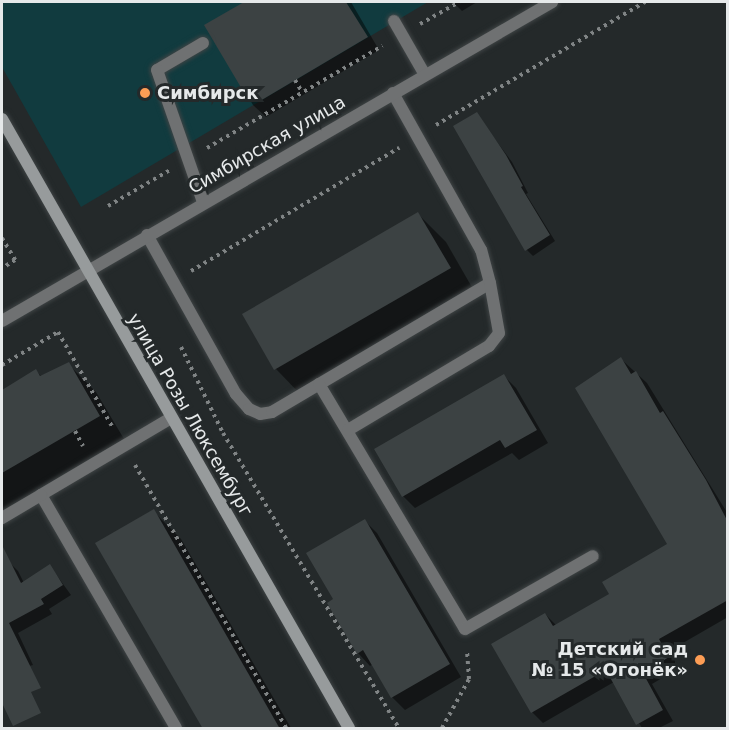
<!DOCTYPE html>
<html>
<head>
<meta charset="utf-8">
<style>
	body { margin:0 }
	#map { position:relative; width:729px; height:730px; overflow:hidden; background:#24292a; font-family:"DejaVu Sans",sans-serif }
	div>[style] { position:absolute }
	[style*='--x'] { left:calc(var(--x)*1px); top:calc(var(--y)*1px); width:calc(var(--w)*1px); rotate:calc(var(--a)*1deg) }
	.green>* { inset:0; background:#113b3f }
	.shadow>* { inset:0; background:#0007 }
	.building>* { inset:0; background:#3c4243 }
	.path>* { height:4px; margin-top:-2px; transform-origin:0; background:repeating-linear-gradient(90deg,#808485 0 3px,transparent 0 7.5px) }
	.roads { filter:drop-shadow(0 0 2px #3f4445) drop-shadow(0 0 2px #3f4445) }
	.service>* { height:12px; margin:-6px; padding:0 6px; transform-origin:6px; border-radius:6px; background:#6f7172 }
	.minor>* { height:12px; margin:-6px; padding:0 6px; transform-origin:6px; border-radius:6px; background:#6f7172 }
	.secondary>* { height:12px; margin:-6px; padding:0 6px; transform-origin:6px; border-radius:6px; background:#979b9c }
	.dots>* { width:16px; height:16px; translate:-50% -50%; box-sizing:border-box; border:3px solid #24292a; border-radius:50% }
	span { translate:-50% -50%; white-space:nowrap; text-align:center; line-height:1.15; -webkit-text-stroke:6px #24292a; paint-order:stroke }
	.poi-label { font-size:18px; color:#e6e9ea; font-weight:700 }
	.left { translate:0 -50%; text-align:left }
	.right { translate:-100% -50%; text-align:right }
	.street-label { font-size:18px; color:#e6e9ea }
	.frame { position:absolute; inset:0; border:3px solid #e6e9ea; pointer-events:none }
</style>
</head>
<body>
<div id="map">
	<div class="green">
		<div style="clip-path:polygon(2px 2px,428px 2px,81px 207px,2px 67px)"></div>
	</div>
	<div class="shadow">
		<div style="clip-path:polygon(247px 2px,351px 2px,379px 50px,266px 117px,253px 105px,206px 26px)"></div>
		<div style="clip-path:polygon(453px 2px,477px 2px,462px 11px)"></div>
		<div style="clip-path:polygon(476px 114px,512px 162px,528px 193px,526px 194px,555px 241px,533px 256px,527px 250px)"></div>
		<div style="clip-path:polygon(418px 214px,446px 242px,477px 296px,303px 397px,276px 369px,244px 315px)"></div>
		<div style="clip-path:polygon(621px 359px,647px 383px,728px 514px,728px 617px,669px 651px,679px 668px,652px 684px,673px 721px,659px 728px,642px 728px,614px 682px,543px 723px,532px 712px,545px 614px,557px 626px,611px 595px,669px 545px)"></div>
		<div style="clip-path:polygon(68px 364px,96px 392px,127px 444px,2px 517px,2px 391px,36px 371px,41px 376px)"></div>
		<div style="clip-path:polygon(504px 376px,516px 388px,548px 443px,519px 460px,512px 453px,415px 508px,403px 496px)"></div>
		<div style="clip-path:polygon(153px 511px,181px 539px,291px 728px,204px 728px)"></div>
		<div style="clip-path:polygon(365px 521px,377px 533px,461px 677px,405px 710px,392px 697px,373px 664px,370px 666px,358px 653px,335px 600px)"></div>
		<div style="clip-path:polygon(9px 562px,18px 571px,24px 583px,50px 566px,71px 595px,49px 609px,52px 614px,18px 633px,33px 665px,2px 673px,2px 565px)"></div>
	</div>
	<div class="building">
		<div style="clip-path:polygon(244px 2px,346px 2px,368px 37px,260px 101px,249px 101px,204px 25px)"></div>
		<div style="clip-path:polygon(477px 112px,506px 155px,523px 186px,521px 187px,550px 235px,525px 251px,453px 126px)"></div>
		<div style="clip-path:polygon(418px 212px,451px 268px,274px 370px,242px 314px)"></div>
		<div style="clip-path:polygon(621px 357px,631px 374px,636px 371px,660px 413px,663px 411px,706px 480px,728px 522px,728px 600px,659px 639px,669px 657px,643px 673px,663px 710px,636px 725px,606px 670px,531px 713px,491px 644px,545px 613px,553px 626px,609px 594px,602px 582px,667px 544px,575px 388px)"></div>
		<div style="clip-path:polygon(69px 362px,100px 416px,2px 473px,2px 390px,36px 369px,40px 376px)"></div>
		<div style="clip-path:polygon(504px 374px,537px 430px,505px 448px,500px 440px,402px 497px,374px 449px)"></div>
		<div style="clip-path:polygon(154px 509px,280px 729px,203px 729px,95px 543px)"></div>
		<div style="clip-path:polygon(365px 519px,450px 664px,391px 698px,363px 650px,357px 654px,327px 603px,333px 599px,306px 553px)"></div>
		<div style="clip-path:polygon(2px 545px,21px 583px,50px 564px,63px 585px,41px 599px,44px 604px,9px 623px,41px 688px,31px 692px,41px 713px,13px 726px,2px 703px)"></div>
	</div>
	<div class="path">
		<div style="--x:420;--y:24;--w:45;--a:-29.4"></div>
		<div style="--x:295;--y:80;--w:14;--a:60"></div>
		<div style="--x:436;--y:125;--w:243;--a:-30.5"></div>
		<div style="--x:207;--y:148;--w:203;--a:-30.2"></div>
		<div style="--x:108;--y:206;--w:72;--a:-30.1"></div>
		<div style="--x:2;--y:238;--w:26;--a:59"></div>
		<div style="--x:15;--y:260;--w:15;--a:148"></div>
		<div style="--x:191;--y:271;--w:242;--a:-30.6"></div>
		<div style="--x:181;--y:347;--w:96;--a:64"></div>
		<div style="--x:223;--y:433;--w:344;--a:59.2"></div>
		<div style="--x:2;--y:365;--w:65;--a:-30.5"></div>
		<div style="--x:58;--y:332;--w:111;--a:60.2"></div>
		<div style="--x:75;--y:431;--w:17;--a:62"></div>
		<div style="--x:135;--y:465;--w:303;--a:60.1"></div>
		<div style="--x:442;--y:728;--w:56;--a:-61.1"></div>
		<div style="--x:469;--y:679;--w:28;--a:-94"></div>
	</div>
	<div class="roads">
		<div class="service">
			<div style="--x:394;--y:21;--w:62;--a:60.1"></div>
			<div style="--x:203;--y:43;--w:53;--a:149.6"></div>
			<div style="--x:157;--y:70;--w:140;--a:70.8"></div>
			<div style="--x:147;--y:235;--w:182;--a:60.8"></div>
			<div style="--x:236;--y:394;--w:20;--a:49"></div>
			<div style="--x:249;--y:409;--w:12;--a:24"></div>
			<div style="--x:260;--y:414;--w:12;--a:-9"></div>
			<div style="--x:272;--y:412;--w:253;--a:-30.6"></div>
			<div style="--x:490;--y:283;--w:34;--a:-105"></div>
			<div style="--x:481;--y:250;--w:180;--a:-119.3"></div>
			<div style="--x:319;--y:384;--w:285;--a:59.2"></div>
			<div style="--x:465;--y:629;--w:147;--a:-29.7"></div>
			<div style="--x:171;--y:418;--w:151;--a:149.4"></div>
			<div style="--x:41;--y:495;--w:269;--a:59.9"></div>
			<div style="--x:348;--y:430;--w:164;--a:-30.8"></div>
			<div style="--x:489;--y:346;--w:16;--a:-52"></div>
			<div style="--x:499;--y:333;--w:51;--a:-100.2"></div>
			<div style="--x:2;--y:518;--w:45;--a:-30.5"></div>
		</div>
		<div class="minor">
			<div style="--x:2;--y:321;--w:636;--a:-30.11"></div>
		</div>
		<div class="secondary">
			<div style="--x:2;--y:119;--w:701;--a:60.33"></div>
		</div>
	</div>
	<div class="dots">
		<div style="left:145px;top:93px;background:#fd9d55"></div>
		<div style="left:700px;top:660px;background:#fd9d55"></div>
	</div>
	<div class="poi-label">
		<span class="left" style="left:157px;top:93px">Симбирск</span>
		<span class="right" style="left:688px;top:660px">Детский сад<br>№ 15 «Огонёк»</span>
	</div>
	<div class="street-label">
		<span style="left:267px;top:145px;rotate:-30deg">Симбирская улица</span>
		<span style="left:190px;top:415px;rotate:60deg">улица Розы Люксембург</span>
	</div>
	<div class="frame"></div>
</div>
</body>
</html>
